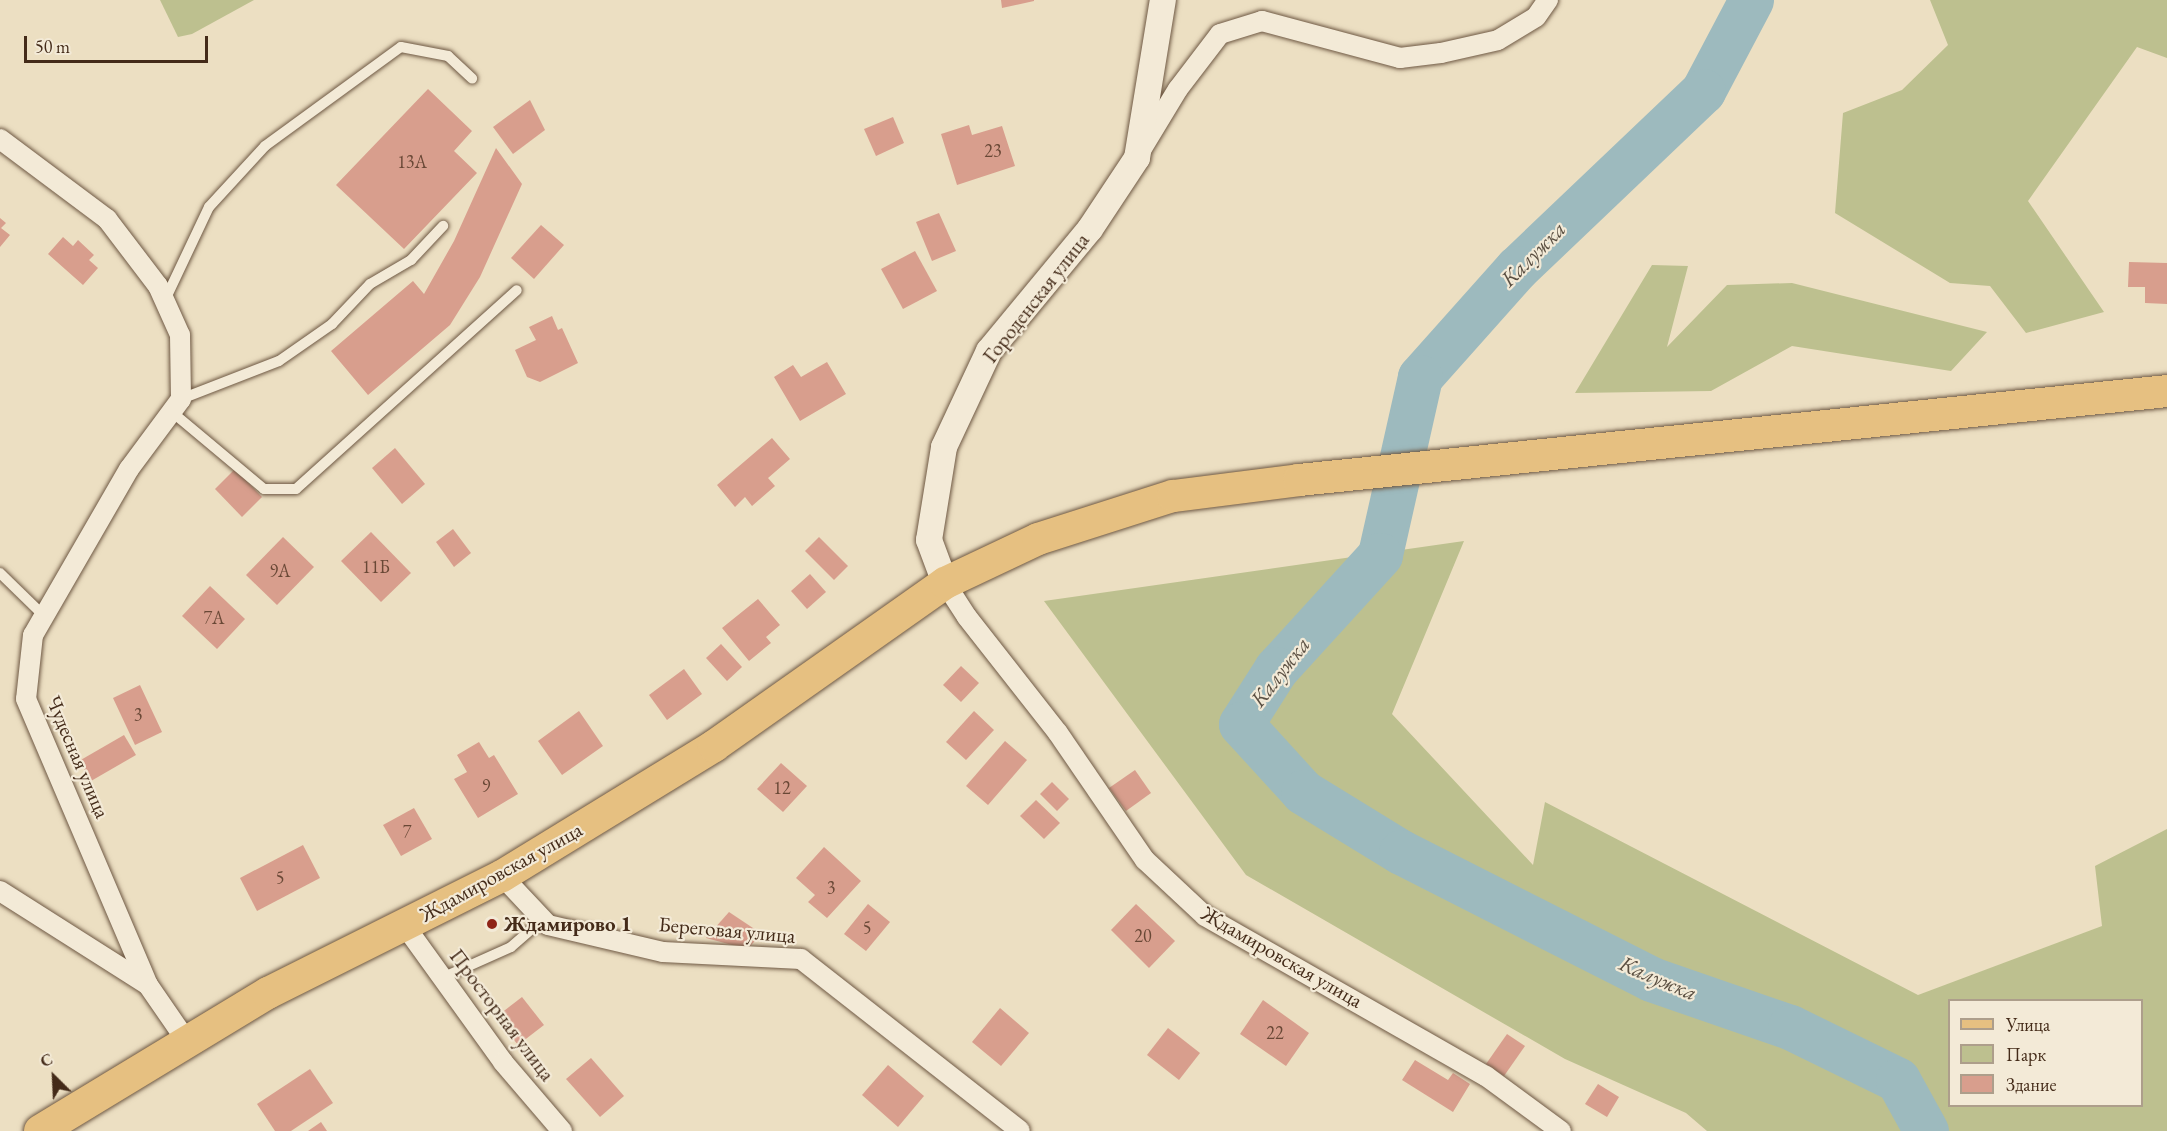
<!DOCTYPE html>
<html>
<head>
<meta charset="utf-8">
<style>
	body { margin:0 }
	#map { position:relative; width:2167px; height:1131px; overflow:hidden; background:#ecdfc2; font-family:"EB Garamond",serif }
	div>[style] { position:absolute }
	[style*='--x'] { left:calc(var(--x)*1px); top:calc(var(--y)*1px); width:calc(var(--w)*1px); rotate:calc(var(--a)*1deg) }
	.green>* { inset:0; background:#bdc08f }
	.river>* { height:45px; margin:-22.5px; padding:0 22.5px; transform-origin:22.5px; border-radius:22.5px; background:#9dbabe }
	.building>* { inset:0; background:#d89e8d }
	.roads { filter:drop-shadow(0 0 2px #6e5843) drop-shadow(0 0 2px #6e5843) }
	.service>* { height:10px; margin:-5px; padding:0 5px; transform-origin:5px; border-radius:5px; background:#f3ead7 }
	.minor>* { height:20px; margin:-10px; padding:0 10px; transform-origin:10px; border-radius:10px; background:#f3ead7 }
	.tertiary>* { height:26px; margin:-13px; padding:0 13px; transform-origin:13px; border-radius:13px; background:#f3ead7 }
	.primary>* { height:32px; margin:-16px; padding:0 16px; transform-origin:16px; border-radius:16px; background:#e6c081 }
	.dots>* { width:16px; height:16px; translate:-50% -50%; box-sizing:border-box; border:3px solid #f3ead7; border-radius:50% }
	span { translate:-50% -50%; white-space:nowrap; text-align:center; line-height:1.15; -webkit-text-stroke:4.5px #f3ead7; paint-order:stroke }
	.number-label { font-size:18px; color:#694836 }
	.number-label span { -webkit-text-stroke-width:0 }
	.street-label { font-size:21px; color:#442b19 }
	.poi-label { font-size:21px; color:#442b19; font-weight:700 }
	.left { translate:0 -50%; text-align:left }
	.water-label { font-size:22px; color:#5a4f42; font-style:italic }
	.legend { position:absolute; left:1948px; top:999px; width:195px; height:108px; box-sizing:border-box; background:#f3ead7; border:2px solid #ad9e8b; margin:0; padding:8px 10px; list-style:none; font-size:18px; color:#442b19 }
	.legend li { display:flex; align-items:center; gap:12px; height:30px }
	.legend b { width:30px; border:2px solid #ad9e8b }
	.north { position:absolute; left:24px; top:1047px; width:60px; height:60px; -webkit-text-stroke:4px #f3ead7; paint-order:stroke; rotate:336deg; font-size:16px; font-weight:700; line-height:24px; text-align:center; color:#442b19 }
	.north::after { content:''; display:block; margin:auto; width:21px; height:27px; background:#442b19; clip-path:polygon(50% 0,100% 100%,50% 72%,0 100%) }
	.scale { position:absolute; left:24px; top:36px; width:184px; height:27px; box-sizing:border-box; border:3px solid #442b19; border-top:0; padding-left:8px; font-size:18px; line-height:21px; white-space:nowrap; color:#442b19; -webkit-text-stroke:4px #f3ead7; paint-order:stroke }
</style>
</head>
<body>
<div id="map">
	<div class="green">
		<div style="clip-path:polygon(160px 0,254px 0,192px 34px,178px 37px)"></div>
		<div style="clip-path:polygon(1930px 0,2167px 0,2167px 58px,2137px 47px,2028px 201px,2104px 312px,2026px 333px,1990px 286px,1950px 283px,1835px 213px,1843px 113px,1902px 90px,1948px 45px)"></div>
		<div style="clip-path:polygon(1652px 265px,1688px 266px,1667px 347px,1727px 285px,1792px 283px,1987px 332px,1951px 371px,1792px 346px,1711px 391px,1575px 393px)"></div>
		<div style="clip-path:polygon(evenodd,1464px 541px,1392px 714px,1533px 865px,1545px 802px,1918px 995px,2102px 926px,2095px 866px,2167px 829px,2167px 1131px,1707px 1131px,1686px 1113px,1565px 1059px,1246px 875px,1044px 601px,1464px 541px,1950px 1000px,2142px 1000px,2142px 1106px,1950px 1106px,1950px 1000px)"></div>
	</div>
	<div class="river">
		<div style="--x:1751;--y:0;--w:103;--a:117.8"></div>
		<div style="--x:1703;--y:91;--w:257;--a:136.4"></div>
		<div style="--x:1517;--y:268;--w:146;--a:131.7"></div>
		<div style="--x:1420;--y:377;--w:182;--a:102.7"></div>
		<div style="--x:1380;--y:555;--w:154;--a:132.4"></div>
		<div style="--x:1276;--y:669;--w:65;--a:122.5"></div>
		<div style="--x:1241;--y:724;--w:92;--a:47.6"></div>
		<div style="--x:1303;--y:792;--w:115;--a:31.5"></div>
		<div style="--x:1401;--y:852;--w:280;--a:26.9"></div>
		<div style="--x:1651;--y:979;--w:147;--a:19.1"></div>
		<div style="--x:1790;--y:1027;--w:120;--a:26.1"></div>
		<div style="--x:1898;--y:1080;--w:58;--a:61.2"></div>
	</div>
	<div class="building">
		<div style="clip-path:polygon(1001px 0,1034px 0,1034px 1px,1002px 8px)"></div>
		<div style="clip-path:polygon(428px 89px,472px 131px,454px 151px,477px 173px,404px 249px,336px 185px)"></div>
		<div style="clip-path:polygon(530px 100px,545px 130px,513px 154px,493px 127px)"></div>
		<div style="clip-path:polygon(893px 117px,904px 143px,876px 156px,864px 129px)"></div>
		<div style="clip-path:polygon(969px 125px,972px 135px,1002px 126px,1015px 166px,957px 185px,941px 134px)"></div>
		<div style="clip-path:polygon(496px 148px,522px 184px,480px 277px,450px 325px,368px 395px,331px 351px,413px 281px,424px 294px,454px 241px)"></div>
		<div style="clip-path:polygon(939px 213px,956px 251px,932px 261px,916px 222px)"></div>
		<div style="clip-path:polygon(0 218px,6px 223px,1px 228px,10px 235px,0 247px)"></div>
		<div style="clip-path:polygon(541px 225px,564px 245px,534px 279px,511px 258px)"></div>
		<div style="clip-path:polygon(63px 237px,73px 246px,78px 240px,94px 255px,89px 260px,98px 268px,83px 285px,48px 254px)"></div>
		<div style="clip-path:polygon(915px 251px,937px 291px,903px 309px,881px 269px)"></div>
		<div style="clip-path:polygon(2129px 262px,2167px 263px,2167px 304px,2145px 303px,2145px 287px,2128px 287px)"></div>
		<div style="clip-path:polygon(552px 316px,558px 330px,562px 328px,578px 363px,540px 382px,527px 377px,515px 350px,536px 340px,529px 327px)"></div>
		<div style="clip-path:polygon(827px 362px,846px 394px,800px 421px,774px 377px,793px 365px,801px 377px)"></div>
		<div style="clip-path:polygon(772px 438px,790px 459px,768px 478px,775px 486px,752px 506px,745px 497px,735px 507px,717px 485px)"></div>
		<div style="clip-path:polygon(395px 448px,425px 484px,402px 504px,372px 468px)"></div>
		<div style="clip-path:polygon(235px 469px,262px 497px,242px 517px,215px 489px)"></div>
		<div style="clip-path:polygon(453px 529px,471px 553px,454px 567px,436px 542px)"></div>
		<div style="clip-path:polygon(371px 532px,411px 573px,381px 602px,341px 561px)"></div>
		<div style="clip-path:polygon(283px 537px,314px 567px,277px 605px,246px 575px)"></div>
		<div style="clip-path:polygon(819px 537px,848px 566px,834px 580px,805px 551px)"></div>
		<div style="clip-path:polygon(810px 574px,826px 592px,807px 609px,791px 591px)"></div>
		<div style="clip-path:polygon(210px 586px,245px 619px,217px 649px,182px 616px)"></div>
		<div style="clip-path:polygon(758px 599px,780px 625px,766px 637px,771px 643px,749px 661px,722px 628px)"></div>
		<div style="clip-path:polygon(721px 644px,742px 667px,727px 681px,706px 658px)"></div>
		<div style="clip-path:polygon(961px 666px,979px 683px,961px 702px,943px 685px)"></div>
		<div style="clip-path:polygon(684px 669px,702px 694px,667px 720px,649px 695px)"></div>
		<div style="clip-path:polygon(140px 685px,162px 732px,135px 745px,113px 698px)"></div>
		<div style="clip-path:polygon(579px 711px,603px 746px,562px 775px,538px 741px)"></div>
		<div style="clip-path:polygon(974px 711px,994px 730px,966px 760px,946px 742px)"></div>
		<div style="clip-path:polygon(124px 735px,136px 755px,91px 781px,79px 761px)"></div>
		<div style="clip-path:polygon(1005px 741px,1027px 760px,988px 805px,966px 786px)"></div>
		<div style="clip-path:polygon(479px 742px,489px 758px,494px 755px,518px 794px,478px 818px,454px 779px,467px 772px,457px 755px)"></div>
		<div style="clip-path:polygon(781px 763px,807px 786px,783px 812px,757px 789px)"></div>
		<div style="clip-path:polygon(1135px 770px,1151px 793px,1126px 811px,1109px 788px)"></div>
		<div style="clip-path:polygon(1052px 782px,1069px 799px,1057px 811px,1040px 794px)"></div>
		<div style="clip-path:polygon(1036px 800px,1060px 823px,1044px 839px,1020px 816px)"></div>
		<div style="clip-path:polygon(414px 808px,432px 839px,401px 856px,383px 825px)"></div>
		<div style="clip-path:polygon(303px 845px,320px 878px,257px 911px,240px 878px)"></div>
		<div style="clip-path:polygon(824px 847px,861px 881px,827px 918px,808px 902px,815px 895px,796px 878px)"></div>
		<div style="clip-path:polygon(868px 904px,890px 922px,866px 951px,844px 934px)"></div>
		<div style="clip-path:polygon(1136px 904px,1175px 941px,1149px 968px,1111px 930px)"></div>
		<div style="clip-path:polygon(729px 912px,762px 934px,747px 949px,706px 938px)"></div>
		<div style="clip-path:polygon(522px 997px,544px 1025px,518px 1045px,496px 1017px)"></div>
		<div style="clip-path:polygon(1263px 1000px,1309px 1033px,1286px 1066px,1240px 1034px)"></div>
		<div style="clip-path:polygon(1000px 1008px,1029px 1033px,1001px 1066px,972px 1042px)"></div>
		<div style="clip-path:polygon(1168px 1028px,1200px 1053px,1179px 1080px,1147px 1055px)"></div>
		<div style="clip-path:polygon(1507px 1034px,1525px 1046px,1504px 1076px,1486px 1064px)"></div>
		<div style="clip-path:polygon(591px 1058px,624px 1096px,600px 1117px,566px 1079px)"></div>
		<div style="clip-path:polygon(1415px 1060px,1448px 1080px,1453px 1073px,1470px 1084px,1453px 1112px,1402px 1080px)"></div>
		<div style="clip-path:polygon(888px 1065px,924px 1096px,898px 1127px,862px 1095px)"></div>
		<div style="clip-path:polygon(310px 1069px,333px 1103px,291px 1131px,275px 1131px,257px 1104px)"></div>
		<div style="clip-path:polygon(1598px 1084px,1619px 1097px,1607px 1117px,1585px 1104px)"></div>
		<div style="clip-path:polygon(321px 1122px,327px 1131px,308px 1131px)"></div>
	</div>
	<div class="roads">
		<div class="service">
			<div style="--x:165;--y:300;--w:103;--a:-64.7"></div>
			<div style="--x:209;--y:207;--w:83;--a:-47.4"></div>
			<div style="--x:265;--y:146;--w:168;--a:-36.1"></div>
			<div style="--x:401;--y:47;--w:48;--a:10.8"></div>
			<div style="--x:448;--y:56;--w:33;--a:43"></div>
			<div style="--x:181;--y:399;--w:105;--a:-21.2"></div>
			<div style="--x:279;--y:361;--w:65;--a:-34.9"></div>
			<div style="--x:332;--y:324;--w:55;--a:-46.5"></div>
			<div style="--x:370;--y:284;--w:48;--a:-30.3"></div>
			<div style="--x:411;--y:260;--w:47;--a:-46.7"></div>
			<div style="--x:172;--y:412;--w:120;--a:39.9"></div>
			<div style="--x:264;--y:489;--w:32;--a:0"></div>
			<div style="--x:296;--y:489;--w:297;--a:-42"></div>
			<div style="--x:0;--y:573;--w:62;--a:44.3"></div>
			<div style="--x:444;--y:977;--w:73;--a:-24.1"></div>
			<div style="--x:511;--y:947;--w:43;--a:-41.2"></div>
		</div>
		<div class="minor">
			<div style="--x:0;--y:139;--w:134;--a:36.8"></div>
			<div style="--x:107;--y:219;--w:84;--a:52.7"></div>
			<div style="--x:158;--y:286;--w:54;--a:65.8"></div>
			<div style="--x:180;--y:335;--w:64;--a:89.1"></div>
			<div style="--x:181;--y:399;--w:87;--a:126.6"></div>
			<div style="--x:129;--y:469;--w:192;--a:120"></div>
			<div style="--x:33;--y:635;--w:64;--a:96.2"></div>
			<div style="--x:26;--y:699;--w:311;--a:66.9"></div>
			<div style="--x:1141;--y:150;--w:71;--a:-58.8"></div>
			<div style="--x:1178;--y:89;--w:69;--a:-52.6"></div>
			<div style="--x:1220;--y:34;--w:44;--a:-17.2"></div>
			<div style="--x:1262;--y:21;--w:143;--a:15"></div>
			<div style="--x:1400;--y:58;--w:41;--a:-7"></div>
			<div style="--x:1441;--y:53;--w:58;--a:-12.8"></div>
			<div style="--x:1498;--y:40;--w:44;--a:-31.2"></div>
			<div style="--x:1536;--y:17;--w:21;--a:-55"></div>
			<div style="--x:945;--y:583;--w:40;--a:57.1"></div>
			<div style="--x:967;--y:617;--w:147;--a:51.9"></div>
			<div style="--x:1058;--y:733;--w:154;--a:55.6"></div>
			<div style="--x:1145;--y:860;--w:82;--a:43"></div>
			<div style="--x:1205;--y:916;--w:323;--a:29.7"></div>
			<div style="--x:1486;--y:1076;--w:93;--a:36.3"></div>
			<div style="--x:502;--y:876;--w:67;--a:46.8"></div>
			<div style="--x:548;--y:925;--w:118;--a:13.2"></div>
			<div style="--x:663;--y:952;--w:138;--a:2.9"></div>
			<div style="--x:801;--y:959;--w:278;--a:38.1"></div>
			<div style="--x:0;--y:891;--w:175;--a:32.4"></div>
			<div style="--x:148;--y:985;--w:67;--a:55.4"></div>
			<div style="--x:405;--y:926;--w:168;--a:54.2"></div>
			<div style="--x:503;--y:1062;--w:91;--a:49.5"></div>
		</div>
		<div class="tertiary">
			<div style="--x:945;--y:583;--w:46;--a:-110.4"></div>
			<div style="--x:929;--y:540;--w:94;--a:-80.8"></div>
			<div style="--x:944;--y:447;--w:106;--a:-64.9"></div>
			<div style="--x:989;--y:351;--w:158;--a:-50.4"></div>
			<div style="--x:1090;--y:229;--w:85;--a:-56.5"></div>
			<div style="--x:1137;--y:158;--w:160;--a:-80.7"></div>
		</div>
		<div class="primary">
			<div style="--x:40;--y:1131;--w:267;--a:-31.2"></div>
			<div style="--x:268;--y:993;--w:262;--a:-26.6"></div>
			<div style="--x:502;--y:876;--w:249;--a:-31.5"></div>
			<div style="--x:714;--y:746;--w:283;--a:-35.2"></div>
			<div style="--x:945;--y:583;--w:103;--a:-25.3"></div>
			<div style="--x:1038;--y:539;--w:142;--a:-17.7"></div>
			<div style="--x:1173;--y:496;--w:127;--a:-7.2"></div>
			<div style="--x:1299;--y:480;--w:873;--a:-5.85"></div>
		</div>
	</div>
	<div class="dots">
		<div style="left:492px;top:924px;background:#8f2418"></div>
	</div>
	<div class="number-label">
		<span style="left:993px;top:151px">23</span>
		<span style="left:412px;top:162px">13А</span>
		<span style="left:376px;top:567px">11Б</span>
		<span style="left:280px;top:571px">9А</span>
		<span style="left:214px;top:618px">7А</span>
		<span style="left:138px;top:715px">3</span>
		<span style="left:486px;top:786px">9</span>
		<span style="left:782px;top:788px">12</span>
		<span style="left:407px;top:832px">7</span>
		<span style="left:280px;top:878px">5</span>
		<span style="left:831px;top:888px">3</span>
		<span style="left:867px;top:928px">5</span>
		<span style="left:1143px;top:936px">20</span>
		<span style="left:1275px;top:1033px">22</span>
	</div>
	<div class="street-label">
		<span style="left:1036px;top:298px;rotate:-52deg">Городенская улица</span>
		<span style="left:78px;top:757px;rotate:67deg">Чудесная улица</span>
		<span style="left:501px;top:872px;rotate:-29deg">Ждамировская улица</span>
		<span style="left:727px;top:930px;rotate:5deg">Береговая улица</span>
		<span style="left:1282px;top:957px;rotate:30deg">Ждамировская улица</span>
		<span style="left:502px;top:1015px;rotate:53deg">Просторная улица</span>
	</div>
	<div class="poi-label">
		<span class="left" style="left:504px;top:924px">Ждамирово 1</span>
	</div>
	<div class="water-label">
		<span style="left:1533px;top:254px;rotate:-45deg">Калужка</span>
		<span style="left:1280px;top:672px;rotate:-52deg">Калужка</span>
		<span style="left:1658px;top:978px;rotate:23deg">Калужка</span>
	</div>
	<ul class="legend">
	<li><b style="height:8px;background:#e6c081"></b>Улица</li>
	<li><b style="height:16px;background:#bdc08f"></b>Парк</li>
	<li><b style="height:16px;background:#d89e8d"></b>Здание</li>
	</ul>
	<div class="north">С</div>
	<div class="scale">50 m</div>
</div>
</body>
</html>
